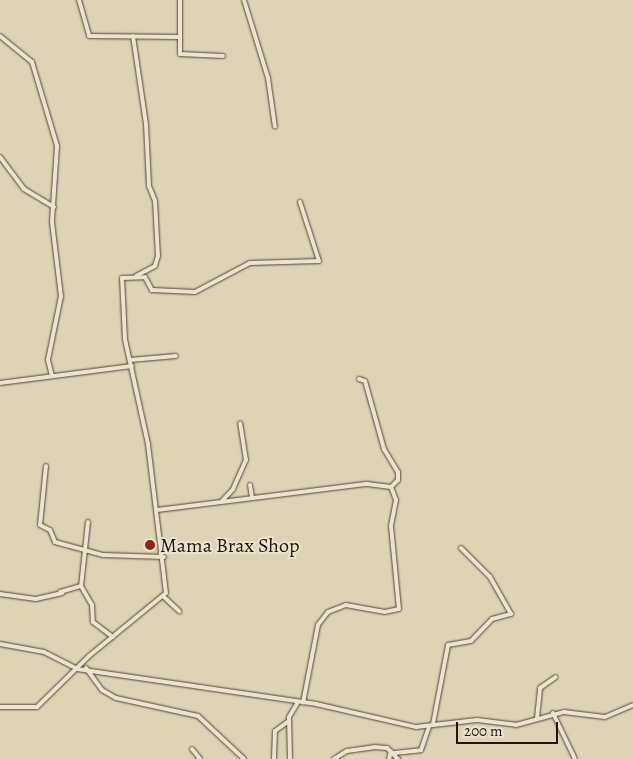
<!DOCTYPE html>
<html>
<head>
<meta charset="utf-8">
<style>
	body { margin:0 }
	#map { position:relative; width:633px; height:759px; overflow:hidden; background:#ded4b5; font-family:Alegreya,serif }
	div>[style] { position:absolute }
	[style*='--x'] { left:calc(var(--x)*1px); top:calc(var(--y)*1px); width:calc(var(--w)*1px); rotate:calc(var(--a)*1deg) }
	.roads { filter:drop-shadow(0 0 1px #514632) drop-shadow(0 0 1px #514632) }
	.street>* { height:4px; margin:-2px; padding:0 2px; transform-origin:2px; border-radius:2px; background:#eae3cf }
	.dots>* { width:14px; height:14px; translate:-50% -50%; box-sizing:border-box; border:2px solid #eae3cf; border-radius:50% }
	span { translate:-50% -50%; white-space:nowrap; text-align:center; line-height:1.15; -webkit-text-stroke:4px #eae3cf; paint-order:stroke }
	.poi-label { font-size:20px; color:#221607 }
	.left { translate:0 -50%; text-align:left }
	.scale { position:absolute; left:456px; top:722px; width:102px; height:22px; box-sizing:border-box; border:2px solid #221607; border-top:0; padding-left:6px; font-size:15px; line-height:18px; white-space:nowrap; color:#221607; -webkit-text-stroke:4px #eae3cf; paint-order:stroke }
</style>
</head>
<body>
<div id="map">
	<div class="roads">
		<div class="street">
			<div style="--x:79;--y:0;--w:37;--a:74"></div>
			<div style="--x:89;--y:36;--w:90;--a:0.6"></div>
			<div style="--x:180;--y:0;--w:54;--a:90"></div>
			<div style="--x:180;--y:54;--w:43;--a:2.7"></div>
			<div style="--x:244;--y:0;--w:82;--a:72.9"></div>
			<div style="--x:268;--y:78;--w:49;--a:81.9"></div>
			<div style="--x:0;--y:36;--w:41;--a:39.1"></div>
			<div style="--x:32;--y:62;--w:88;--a:73.4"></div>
			<div style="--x:57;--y:146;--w:76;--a:93.8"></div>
			<div style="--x:52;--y:222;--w:75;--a:83.1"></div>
			<div style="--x:61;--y:296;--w:65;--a:101.5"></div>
			<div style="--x:48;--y:360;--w:16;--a:76"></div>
			<div style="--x:133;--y:36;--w:89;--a:81.6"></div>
			<div style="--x:146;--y:124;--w:62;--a:87.2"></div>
			<div style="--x:149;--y:186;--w:16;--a:68"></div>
			<div style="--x:155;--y:201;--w:55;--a:86.9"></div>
			<div style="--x:158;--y:256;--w:10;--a:107"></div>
			<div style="--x:155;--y:266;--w:21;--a:152"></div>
			<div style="--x:0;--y:157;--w:40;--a:53"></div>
			<div style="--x:24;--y:189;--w:35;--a:31"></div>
			<div style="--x:130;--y:360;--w:46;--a:-5"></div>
			<div style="--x:359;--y:379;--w:6;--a:18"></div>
			<div style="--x:365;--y:381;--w:71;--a:74.4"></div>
			<div style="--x:384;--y:449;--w:27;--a:59"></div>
			<div style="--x:398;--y:472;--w:8;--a:90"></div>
			<div style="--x:398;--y:480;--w:10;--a:135"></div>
			<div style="--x:0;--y:383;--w:133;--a:-7.3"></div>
			<div style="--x:46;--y:466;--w:59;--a:95.8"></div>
			<div style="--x:40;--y:525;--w:11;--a:27"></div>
			<div style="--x:50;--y:530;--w:13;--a:67"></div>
			<div style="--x:55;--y:542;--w:50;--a:15.2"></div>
			<div style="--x:103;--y:555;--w:61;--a:1.9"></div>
			<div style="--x:250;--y:485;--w:13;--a:81"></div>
			<div style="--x:222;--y:501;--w:16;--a:-47"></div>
			<div style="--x:233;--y:489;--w:32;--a:-66"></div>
			<div style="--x:246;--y:460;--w:37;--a:-99"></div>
			<div style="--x:157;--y:510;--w:212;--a:-7.1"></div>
			<div style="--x:367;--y:484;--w:24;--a:7"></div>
			<div style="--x:391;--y:487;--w:14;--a:69"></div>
			<div style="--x:396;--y:500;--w:26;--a:101"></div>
			<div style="--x:391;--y:526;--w:83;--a:84.5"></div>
			<div style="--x:399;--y:609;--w:14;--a:168"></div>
			<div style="--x:385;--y:612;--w:40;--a:-170"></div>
			<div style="--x:346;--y:605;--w:19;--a:159"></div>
			<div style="--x:328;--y:612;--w:16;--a:128"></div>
			<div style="--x:318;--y:625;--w:79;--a:100.9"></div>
			<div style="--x:88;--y:522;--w:64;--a:96.2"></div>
			<div style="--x:81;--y:586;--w:22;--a:60"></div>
			<div style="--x:92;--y:605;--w:17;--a:87"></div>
			<div style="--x:93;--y:622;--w:25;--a:37"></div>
			<div style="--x:60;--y:592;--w:22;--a:-16"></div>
			<div style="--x:0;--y:594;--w:36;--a:8"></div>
			<div style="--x:36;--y:599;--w:27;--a:-13"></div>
			<div style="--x:164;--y:597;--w:21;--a:43"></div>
			<div style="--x:0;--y:644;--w:45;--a:10.3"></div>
			<div style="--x:44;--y:652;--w:37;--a:27"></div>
			<div style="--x:77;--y:669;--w:242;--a:8.3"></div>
			<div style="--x:316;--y:704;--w:103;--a:13"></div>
			<div style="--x:416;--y:727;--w:61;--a:-6.5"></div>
			<div style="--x:477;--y:720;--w:39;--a:7"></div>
			<div style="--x:516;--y:725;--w:50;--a:-15.2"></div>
			<div style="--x:564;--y:712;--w:41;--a:7"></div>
			<div style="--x:605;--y:717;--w:30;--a:-23"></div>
			<div style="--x:86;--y:668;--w:27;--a:54"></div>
			<div style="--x:102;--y:690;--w:16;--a:30"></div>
			<div style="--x:116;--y:698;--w:84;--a:12.4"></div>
			<div style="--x:198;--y:716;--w:63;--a:43.1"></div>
			<div style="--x:0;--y:707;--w:37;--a:0"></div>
			<div style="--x:37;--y:707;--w:73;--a:-44.4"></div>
			<div style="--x:89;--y:656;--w:99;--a:-39.3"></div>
			<div style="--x:166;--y:593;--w:150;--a:-96.9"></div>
			<div style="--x:148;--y:444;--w:107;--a:-102.4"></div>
			<div style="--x:125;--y:339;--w:61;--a:-92.8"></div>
			<div style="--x:122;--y:278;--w:23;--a:-2"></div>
			<div style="--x:145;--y:277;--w:15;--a:62"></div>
			<div style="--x:152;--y:290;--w:43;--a:2.7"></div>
			<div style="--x:195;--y:292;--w:62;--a:-27.8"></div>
			<div style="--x:250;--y:263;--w:69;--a:-1.7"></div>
			<div style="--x:319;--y:261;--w:62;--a:-107.9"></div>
			<div style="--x:553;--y:713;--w:51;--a:64.4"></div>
			<div style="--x:537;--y:718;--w:30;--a:-84"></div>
			<div style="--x:540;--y:688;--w:19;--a:-35"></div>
			<div style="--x:433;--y:724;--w:80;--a:-79.2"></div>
			<div style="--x:448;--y:645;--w:23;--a:-10"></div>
			<div style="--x:471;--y:641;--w:30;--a:-46"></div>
			<div style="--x:492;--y:619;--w:20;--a:-15"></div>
			<div style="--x:511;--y:614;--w:43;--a:-119.6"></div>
			<div style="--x:490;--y:577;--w:41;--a:-135"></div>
			<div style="--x:192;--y:749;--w:13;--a:51"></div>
			<div style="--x:394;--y:753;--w:27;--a:-6"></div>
			<div style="--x:421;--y:750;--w:24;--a:-71"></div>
			<div style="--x:274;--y:759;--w:28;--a:-88"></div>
			<div style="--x:275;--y:731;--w:17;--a:-36"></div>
			<div style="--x:290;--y:759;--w:42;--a:-91.4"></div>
			<div style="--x:289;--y:717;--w:17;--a:-59"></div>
			<div style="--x:334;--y:759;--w:15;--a:-32"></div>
			<div style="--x:347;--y:751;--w:27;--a:-8"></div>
			<div style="--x:374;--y:747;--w:13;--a:4"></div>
			<div style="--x:387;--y:748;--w:16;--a:45"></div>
			<div style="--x:389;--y:759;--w:8;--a:-76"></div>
		</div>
	</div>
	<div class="dots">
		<div style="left:150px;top:545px;background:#8f2418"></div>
	</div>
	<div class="poi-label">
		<span class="left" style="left:160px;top:545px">Mama Brax Shop</span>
	</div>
	<div class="scale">200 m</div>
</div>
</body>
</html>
